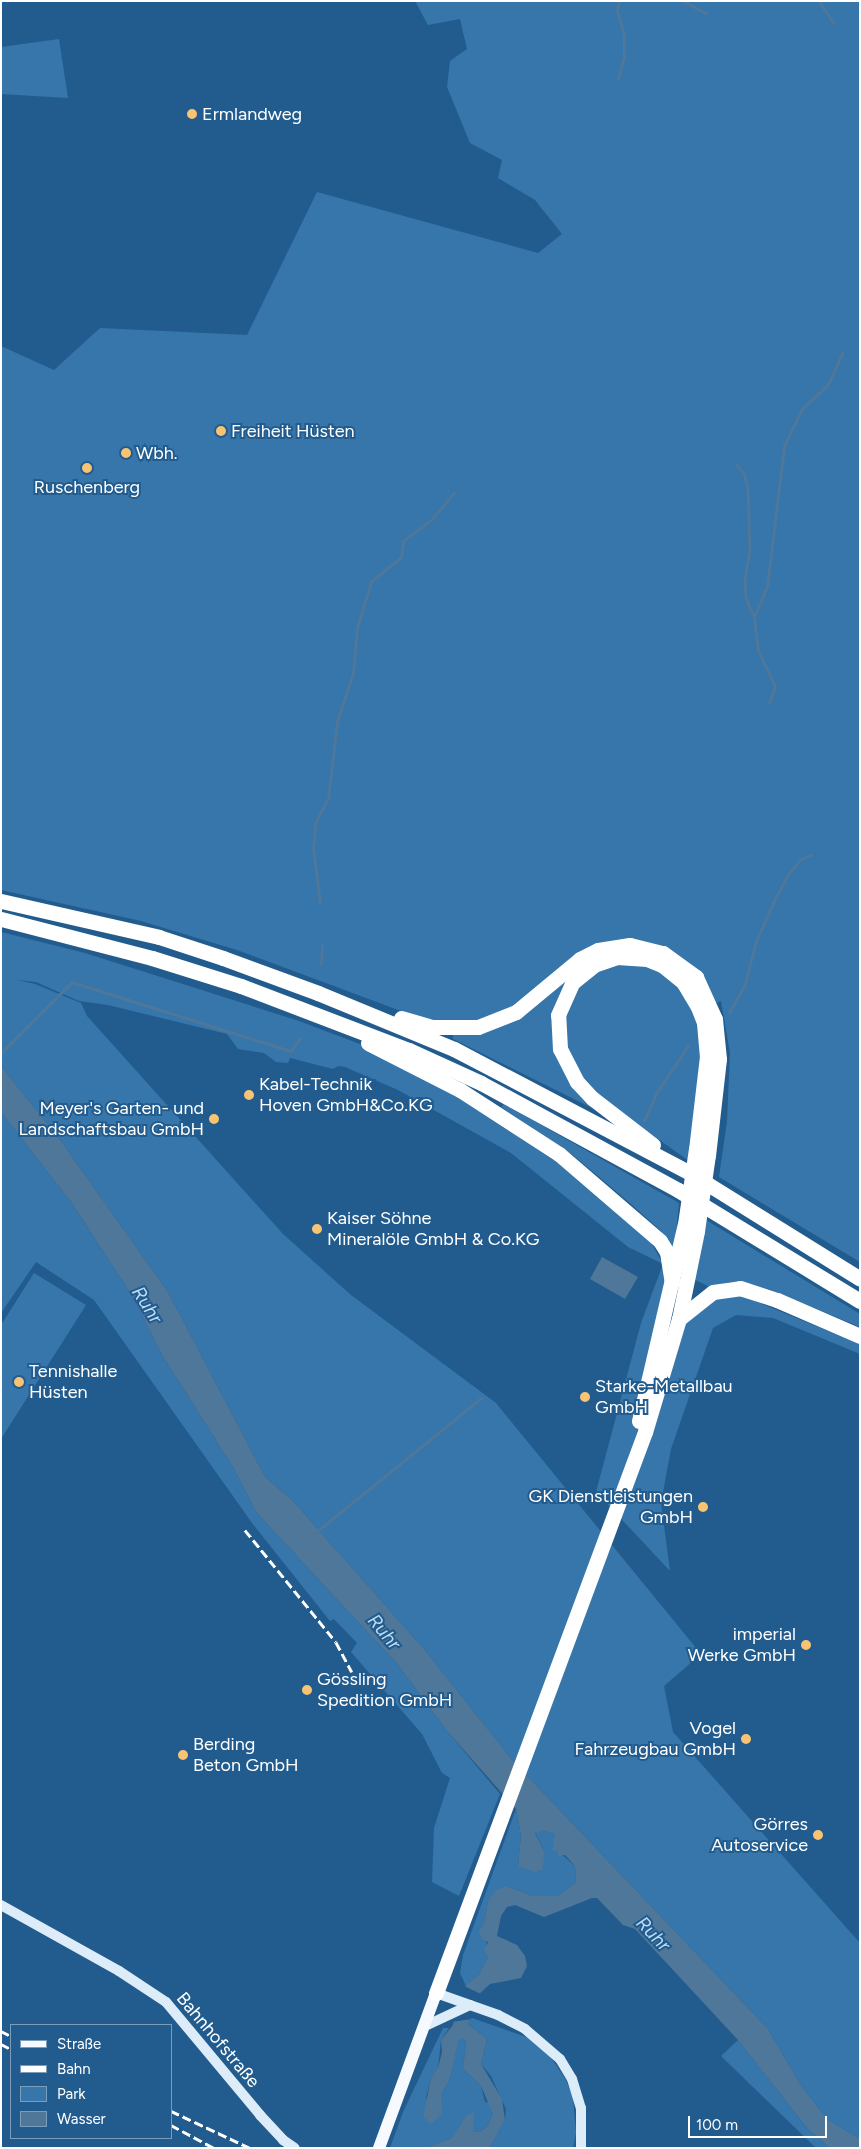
<!DOCTYPE html>
<html>
<head>
<meta charset="utf-8">
<style>
	body { margin:0 }
	#map { position:relative; width:861px; height:2149px; overflow:hidden; background:#225c8e; font-family:Figtree,sans-serif }
	div>[style] { position:absolute }
	[style*='--x'] { left:calc(var(--x)*1px); top:calc(var(--y)*1px); width:calc(var(--w)*1px); rotate:calc(var(--a)*1deg) }
	.green>* { inset:0; background:#3676ab }
	.water>* { inset:0; background:#4e779a }
	.pier>* { inset:0; background:#225c8e }
	.stream>* { height:2.5px; margin:-1.25px; padding:0 1.25px; transform-origin:1.25px; border-radius:1.25px; background:#4e779a }
	.secondary>* { height:10px; margin:-5px; padding:0 5px; transform-origin:5px; border-radius:5px; background:#ddecf9 }
	.primary>* { height:12px; margin:-6px; padding:0 6px; transform-origin:6px; border-radius:6px; background:#f6faff }
	.highway>* { height:15px; margin:-7.5px; padding:0 7.5px; transform-origin:7.5px; border-radius:7.5px; background:#fff }
	.rail>* { height:2.5px; margin-top:-1.25px; transform-origin:0; background:repeating-linear-gradient(90deg,#fff 0 9px,transparent 0 13px) }
	.highway-bridge>* { height:15px; margin:-7.5px; padding:0 7.5px; transform-origin:7.5px; border-radius:7.5px; background:#fff }
	.dots>* { width:14px; height:14px; translate:-50% -50%; box-sizing:border-box; border:2px solid #225c8e; border-radius:50% }
	span { translate:-50% -50%; white-space:nowrap; text-align:center; line-height:1.15; -webkit-text-stroke:4px #225c8e; paint-order:stroke }
	.poi-label { font-size:18px; color:#fff }
	.left { translate:0 -50%; text-align:left }
	.right { translate:-100% -50%; text-align:right }
	.street-label { font-size:18px; color:#fff }
	.water-label { font-size:19px; color:#bddbf3; font-style:italic }
	.frame { position:absolute; inset:0; border:2px solid #fff; pointer-events:none }
	.legend { position:absolute; left:10px; top:2024px; width:162px; height:115px; box-sizing:border-box; background:#225c8e; border:1px solid #7a9dbb; margin:0; padding:6px 9px; list-style:none; font-size:15px; color:#fff }
	.legend li { display:flex; align-items:center; gap:10px; height:25px }
	.legend b { width:25px; border:1px solid #7a9dbb }
	.scale { position:absolute; left:688px; top:2116px; width:139px; height:22px; box-sizing:border-box; border:2px solid #fff; border-top:0; padding-left:6px; font-size:15px; line-height:18px; white-space:nowrap; color:#fff; -webkit-text-stroke:4px #225c8e; paint-order:stroke }
</style>
</head>
<body>
<div id="map">
	<div class="green">
		<div style="clip-path:polygon(415px 1px,860px 1px,860px 1262px,719px 1177px,727px 1121px,730px 1053px,721px 1001px,695px 1013px,701px 1046px,689px 1161px,602px 1099px,592px 1108px,453px 1039px,452px 1023px,417px 1017px,237px 950px,141px 921px,1px 890px,1px 346px,54px 370px,100px 328px,247px 335px,317px 192px,538px 253px,562px 234px,535px 200px,498px 178px,502px 160px,470px 143px,447px 87px,450px 61px,467px 49px,460px 19px,428px 25px)"></div>
		<div style="clip-path:polygon(59px 39px,68px 98px,1px 94px,1px 47px)"></div>
		<div style="clip-path:polygon(1px 932px,85px 953px,299px 1021px,365px 1046px,449px 1092px,575px 1174px,647px 1235px,663px 1264px,666px 1273px,659px 1317px,687px 1323px,705px 1305px,721px 1297px,740px 1295px,860px 1344px,860px 1354px,773px 1318px,736px 1315px,713px 1328px,671px 1449px,661px 1503px,670px 1571px,596px 1492px,641px 1323px,663px 1264px,628px 1247px,511px 1153px,398px 1090px,345px 1067px,338px 1066px,333px 1069px,290px 1058px,288px 1063px,276px 1062px,264px 1053px,238px 1049px,227px 1034px,108px 1005px,79px 1001px,36px 982px,17px 980px,35px 984px,81px 1003px,87px 1016px,283px 1234px,351px 1295px,496px 1403px,701px 1654px,664px 1686px,673px 1732px,860px 1943px,860px 2139px,827px 2119px,800px 2084px,768px 2029px,514px 1762px,423px 1648px,293px 1501px,265px 1477px,168px 1292px,61px 1141px,1px 1066px)"></div>
		<div style="clip-path:polygon(504px 1104px,679px 1203px,674px 1253px,661px 1231px,631px 1204px,574px 1156px,501px 1107px)"></div>
		<div style="clip-path:polygon(1px 1112px,71px 1202px,133px 1297px,162px 1355px,233px 1467px,256px 1512px,398px 1665px,447px 1731px,500px 1794px,459px 1896px,432px 1882px,434px 1828px,450px 1778px,442px 1773px,422px 1734px,351px 1652px,357px 1643px,334px 1619px,330px 1621px,252px 1523px,94px 1300px,36px 1262px,1px 1313px)"></div>
		<div style="clip-path:polygon(706px 1220px,860px 1314px,860px 1327px,769px 1289px,730px 1282px,710px 1287px,693px 1279px)"></div>
		<div style="clip-path:polygon(34px 1273px,86px 1305px,1px 1439px,1px 1325px)"></div>
		<div style="clip-path:polygon(516px 1809px,521px 1835px,518px 1866px,545px 1853px,535px 1832px,544px 1831px,555px 1834px,558px 1851px,575px 1866px,576px 1882px,558px 1896px,533px 1896px,507px 1886px,488px 1901px,484px 1923px,488px 1957px,479px 1974px,466px 1986px,460px 1973px,463px 1955px)"></div>
		<div style="clip-path:polygon(469px 2017px,529px 2038px,548px 2053px,566px 2080px,573px 2097px,576px 2133px,573px 2148px,490px 2148px,505px 2120px,506px 2109px,491px 2076px,481px 2064px,487px 2039px,468px 2024px)"></div>
		<div style="clip-path:polygon(443px 2028px,449px 2028px,441px 2040px,438px 2068px,431px 2078px,426px 2098px,441px 2114px,441px 2095px,450px 2079px,459px 2038px,463px 2037px,466px 2040px,463px 2069px,481px 2086px,485px 2102px,490px 2103px,493px 2114px,488px 2125px,480px 2132px,473px 2131px,473px 2113px,452px 2138px,425px 2148px,390px 2148px,403px 2112px)"></div>
		<div style="clip-path:polygon(738px 2040px,807px 2128px,830px 2148px,816px 2148px,721px 2056px)"></div>
	</div>
	<div class="water">
		<div style="clip-path:polygon(1px 1066px,61px 1141px,168px 1292px,265px 1477px,293px 1501px,423px 1648px,514px 1762px,768px 2029px,800px 2084px,827px 2119px,860px 2139px,860px 2148px,830px 2148px,807px 2128px,738px 2040px,635px 1929px,623px 1925px,597px 1898px,592px 1898px,544px 1917px,515px 1905px,507px 1907px,501px 1916px,497px 1936px,517px 1945px,525px 1956px,527px 1966px,521px 1978px,490px 1984px,476px 1997px,468px 2024px,487px 2039px,481px 2064px,502px 2099px,505px 2120px,490px 2148px,425px 2148px,452px 2138px,467px 2115px,474px 2112px,473px 2131px,480px 2132px,488px 2125px,493px 2114px,481px 2086px,463px 2069px,466px 2040px,462px 2038px,459px 2039px,450px 2079px,441px 2095px,442px 2114px,431px 2124px,423px 2117px,431px 2078px,438px 2068px,442px 2052px,441px 2040px,453px 2025px,460px 1991px,479px 1974px,488px 1957px,484px 1950px,488px 1942px,482px 1939px,479px 1931px,484px 1923px,488px 1901px,496px 1890px,507px 1886px,533px 1896px,558px 1896px,576px 1882px,575px 1866px,565px 1855px,558px 1856px,558px 1851px,552px 1850px,555px 1834px,544px 1831px,535px 1833px,545px 1853px,542px 1870px,535px 1872px,518px 1866px,521px 1835px,516px 1809px,447px 1731px,398px 1665px,256px 1512px,233px 1467px,162px 1355px,133px 1297px,71px 1202px,1px 1112px)"></div>
		<div style="clip-path:polygon(602px 1257px,638px 1277px,625px 1299px,590px 1279px)"></div>
	</div>
	<div class="pier">
		<div style="clip-path:polygon(462px 1985px,483px 1995px,478px 1999px,471px 2019px,452px 2022px,451px 2006px)"></div>
	</div>
	<div class="stream">
		<div style="--x:684;--y:1;--w:25;--a:29"></div>
		<div style="--x:819;--y:1;--w:27;--a:56"></div>
		<div style="--x:618;--y:79;--w:23;--a:-75"></div>
		<div style="--x:624;--y:57;--w:22;--a:-90"></div>
		<div style="--x:624;--y:35;--w:25;--a:-106"></div>
		<div style="--x:617;--y:11;--w:10;--a:-79"></div>
		<div style="--x:736;--y:464;--w:12;--a:48"></div>
		<div style="--x:744;--y:473;--w:15;--a:74"></div>
		<div style="--x:748;--y:487;--w:62;--a:88.2"></div>
		<div style="--x:750;--y:549;--w:32;--a:99"></div>
		<div style="--x:745;--y:581;--w:16;--a:86"></div>
		<div style="--x:746;--y:597;--w:22;--a:68"></div>
		<div style="--x:769;--y:703;--w:17;--a:-69"></div>
		<div style="--x:775;--y:687;--w:40;--a:-115"></div>
		<div style="--x:758;--y:651;--w:34;--a:-97"></div>
		<div style="--x:754;--y:617;--w:33;--a:-67"></div>
		<div style="--x:767;--y:587;--w:142;--a:-83.1"></div>
		<div style="--x:784;--y:446;--w:41;--a:-64.1"></div>
		<div style="--x:802;--y:409;--w:35;--a:-43"></div>
		<div style="--x:828;--y:385;--w:36;--a:-66"></div>
		<div style="--x:320;--y:904;--w:56;--a:-97.1"></div>
		<div style="--x:313;--y:848;--w:25;--a:-85"></div>
		<div style="--x:315;--y:823;--w:27;--a:-62"></div>
		<div style="--x:328;--y:799;--w:78;--a:-83.3"></div>
		<div style="--x:337;--y:722;--w:52;--a:-71.9"></div>
		<div style="--x:353;--y:673;--w:45;--a:-84.9"></div>
		<div style="--x:357;--y:628;--w:48;--a:-73.1"></div>
		<div style="--x:371;--y:582;--w:39;--a:-40"></div>
		<div style="--x:401;--y:557;--w:16;--a:-83"></div>
		<div style="--x:403;--y:541;--w:36;--a:-37"></div>
		<div style="--x:432;--y:519;--w:34;--a:-50"></div>
		<div style="--x:321;--y:964;--w:18;--a:-87"></div>
		<div style="--x:729;--y:1013;--w:33;--a:-61"></div>
		<div style="--x:745;--y:984;--w:44;--a:-75.7"></div>
		<div style="--x:756;--y:941;--w:48;--a:-65.6"></div>
		<div style="--x:776;--y:897;--w:26;--a:-62"></div>
		<div style="--x:788;--y:874;--w:18;--a:-49"></div>
		<div style="--x:800;--y:860;--w:12;--a:-24"></div>
		<div style="--x:1;--y:1053;--w:100;--a:-45"></div>
		<div style="--x:72;--y:982;--w:230;--a:17.5"></div>
		<div style="--x:291;--y:1051;--w:16;--a:-55"></div>
		<div style="--x:644;--y:1121;--w:32;--a:-66"></div>
		<div style="--x:657;--y:1092;--w:55;--a:-56"></div>
		<div style="--x:315;--y:1533;--w:214;--a:-39.1"></div>
	</div>
	<div class="secondary">
		<div style="--x:1;--y:1905;--w:135;--a:29.2"></div>
		<div style="--x:119;--y:1971;--w:56;--a:33.4"></div>
		<div style="--x:166;--y:2002;--w:147;--a:50.2"></div>
		<div style="--x:260;--y:2115;--w:34;--a:47"></div>
		<div style="--x:283;--y:2140;--w:14;--a:34"></div>
		<div style="--x:436;--y:1993;--w:66;--a:19.5"></div>
		<div style="--x:498;--y:2015;--w:30;--a:27"></div>
		<div style="--x:525;--y:2029;--w:46;--a:40.6"></div>
		<div style="--x:560;--y:2059;--w:23;--a:59"></div>
		<div style="--x:572;--y:2079;--w:30;--a:73"></div>
		<div style="--x:581;--y:2108;--w:40;--a:90"></div>
		<div style="--x:423;--y:2027;--w:52;--a:-25.1"></div>
	</div>
	<div class="primary">
		<div style="--x:379;--y:2148;--w:165;--a:-69.8"></div>
	</div>
	<div class="highway">
		<div style="--x:1;--y:901;--w:162;--a:12.8"></div>
		<div style="--x:159;--y:937;--w:67;--a:18.2"></div>
		<div style="--x:223;--y:958;--w:101;--a:20.2"></div>
		<div style="--x:318;--y:993;--w:147;--a:22.4"></div>
		<div style="--x:454;--y:1049;--w:267;--a:27.7"></div>
		<div style="--x:690;--y:1173;--w:200;--a:31.9"></div>
		<div style="--x:1;--y:919;--w:156;--a:14.5"></div>
		<div style="--x:152;--y:958;--w:93;--a:17.5"></div>
		<div style="--x:241;--y:986;--w:180;--a:20.9"></div>
		<div style="--x:409;--y:1050;--w:79;--a:24.6"></div>
		<div style="--x:481;--y:1083;--w:224;--a:28.5"></div>
		<div style="--x:678;--y:1190;--w:213;--a:31.4"></div>
		<div style="--x:401;--y:1018;--w:33;--a:16"></div>
		<div style="--x:433;--y:1027;--w:45;--a:0"></div>
		<div style="--x:478;--y:1027;--w:41;--a:-21.5"></div>
		<div style="--x:516;--y:1012;--w:83;--a:-39.6"></div>
		<div style="--x:580;--y:959;--w:20;--a:-27"></div>
		<div style="--x:598;--y:950;--w:32;--a:-9"></div>
		<div style="--x:630;--y:945;--w:34;--a:14"></div>
		<div style="--x:663;--y:953;--w:41;--a:36"></div>
		<div style="--x:696;--y:977;--w:46;--a:65.7"></div>
		<div style="--x:715;--y:1019;--w:40;--a:84.3"></div>
		<div style="--x:719;--y:1059;--w:97;--a:96.5"></div>
		<div style="--x:368;--y:1043;--w:103;--a:27.1"></div>
		<div style="--x:460;--y:1090;--w:118;--a:32.9"></div>
		<div style="--x:559;--y:1154;--w:133;--a:40.7"></div>
		<div style="--x:660;--y:1241;--w:13;--a:58"></div>
		<div style="--x:667;--y:1252;--w:31;--a:81"></div>
		<div style="--x:653;--y:1145;--w:77;--a:-142.4"></div>
		<div style="--x:592;--y:1098;--w:22;--a:-133"></div>
		<div style="--x:577;--y:1082;--w:37;--a:-117"></div>
		<div style="--x:560;--y:1049;--w:34;--a:-93"></div>
		<div style="--x:558;--y:1015;--w:35;--a:-66"></div>
		<div style="--x:572;--y:983;--w:28;--a:-39"></div>
		<div style="--x:594;--y:965;--w:24;--a:-19"></div>
		<div style="--x:617;--y:957;--w:30;--a:4"></div>
		<div style="--x:647;--y:959;--w:16;--a:22"></div>
		<div style="--x:662;--y:965;--w:27;--a:39"></div>
		<div style="--x:683;--y:982;--w:29;--a:59"></div>
		<div style="--x:698;--y:1007;--w:17;--a:69"></div>
		<div style="--x:704;--y:1023;--w:33;--a:85"></div>
		<div style="--x:707;--y:1056;--w:94;--a:96.7"></div>
		<div style="--x:679;--y:1319;--w:43;--a:-38.5"></div>
		<div style="--x:713;--y:1292;--w:27;--a:-8"></div>
		<div style="--x:740;--y:1288;--w:39;--a:18"></div>
		<div style="--x:777;--y:1300;--w:90;--a:23.4"></div>
		<div style="--x:639;--y:1421;--w:202;--a:-76.9"></div>
		<div style="--x:436;--y:1993;--w:599;--a:-69.57"></div>
		<div style="--x:645;--y:1432;--w:118;--a:-73.3"></div>
		<div style="--x:679;--y:1319;--w:90;--a:-78.4"></div>
	</div>
	<div class="rail">
		<div style="--x:245;--y:1530;--w:144;--a:50.9"></div>
		<div style="--x:336;--y:1642;--w:34;--a:62"></div>
		<div style="--x:1;--y:2031;--w:11;--a:27"></div>
		<div style="--x:1;--y:2044;--w:11;--a:27"></div>
		<div style="--x:171;--y:2111;--w:87;--a:25.1"></div>
		<div style="--x:171;--y:2125;--w:49;--a:28.1"></div>
	</div>
	<div class="highway-bridge">
		<div style="--x:685;--y:1224;--w:76;--a:-81.7"></div>
		<div style="--x:697;--y:1231;--w:77;--a:-81.8"></div>
	</div>
	<div class="dots">
		<div style="left:192px;top:114px;background:#f8c473"></div>
		<div style="left:221px;top:431px;background:#f8c473"></div>
		<div style="left:126px;top:453px;background:#f8c473"></div>
		<div style="left:87px;top:468px;background:#f8c473"></div>
		<div style="left:249px;top:1095px;background:#f8c473"></div>
		<div style="left:214px;top:1119px;background:#f8c473"></div>
		<div style="left:317px;top:1229px;background:#f8c473"></div>
		<div style="left:19px;top:1382px;background:#f8c473"></div>
		<div style="left:585px;top:1397px;background:#f8c473"></div>
		<div style="left:703px;top:1507px;background:#f8c473"></div>
		<div style="left:806px;top:1645px;background:#f8c473"></div>
		<div style="left:307px;top:1690px;background:#f8c473"></div>
		<div style="left:746px;top:1739px;background:#f8c473"></div>
		<div style="left:183px;top:1755px;background:#f8c473"></div>
		<div style="left:818px;top:1835px;background:#f8c473"></div>
	</div>
	<div class="poi-label">
		<span class="left" style="left:202px;top:114px">Ermlandweg</span>
		<span class="left" style="left:231px;top:431px">Freiheit Hüsten</span>
		<span class="left" style="left:136px;top:453px">Wbh.</span>
		<span style="left:87px;top:487px">Ruschenberg</span>
		<span class="left" style="left:259px;top:1095px">Kabel-Technik<br>Hoven GmbH&amp;Co.KG</span>
		<span class="right" style="left:204px;top:1119px">Meyer's Garten- und<br>Landschaftsbau GmbH</span>
		<span class="left" style="left:327px;top:1229px">Kaiser Söhne<br>Mineralöle GmbH &amp; Co.KG</span>
		<span class="left" style="left:29px;top:1382px">Tennishalle<br>Hüsten</span>
		<span class="left" style="left:595px;top:1397px">Starke-Metallbau<br>GmbH</span>
		<span class="right" style="left:693px;top:1507px">GK Dienstleistungen<br>GmbH</span>
		<span class="right" style="left:796px;top:1645px">imperial<br>Werke GmbH</span>
		<span class="left" style="left:317px;top:1690px">Gössling<br>Spedition GmbH</span>
		<span class="right" style="left:736px;top:1739px">Vogel<br>Fahrzeugbau GmbH</span>
		<span class="left" style="left:193px;top:1755px">Berding<br>Beton GmbH</span>
		<span class="right" style="left:808px;top:1835px">Görres<br>Autoservice</span>
	</div>
	<div class="street-label">
		<span style="left:218px;top:2040px;rotate:50deg">Bahnhofstraße</span>
	</div>
	<div class="water-label">
		<span style="left:147px;top:1305px;rotate:58deg">Ruhr</span>
		<span style="left:384px;top:1632px;rotate:50deg">Ruhr</span>
		<span style="left:653px;top:1934px;rotate:46deg">Ruhr</span>
	</div>
	<div class="frame"></div>
	<ul class="legend">
	<li><b style="height:6px;background:#f6faff"></b>Straße</li>
	<li><b style="height:6px;background:#fff"></b>Bahn</li>
	<li><b style="height:14px;background:#3676ab"></b>Park</li>
	<li><b style="height:14px;background:#4e779a"></b>Wasser</li>
	</ul>
	<div class="scale">100 m</div>
</div>
</body>
</html>
